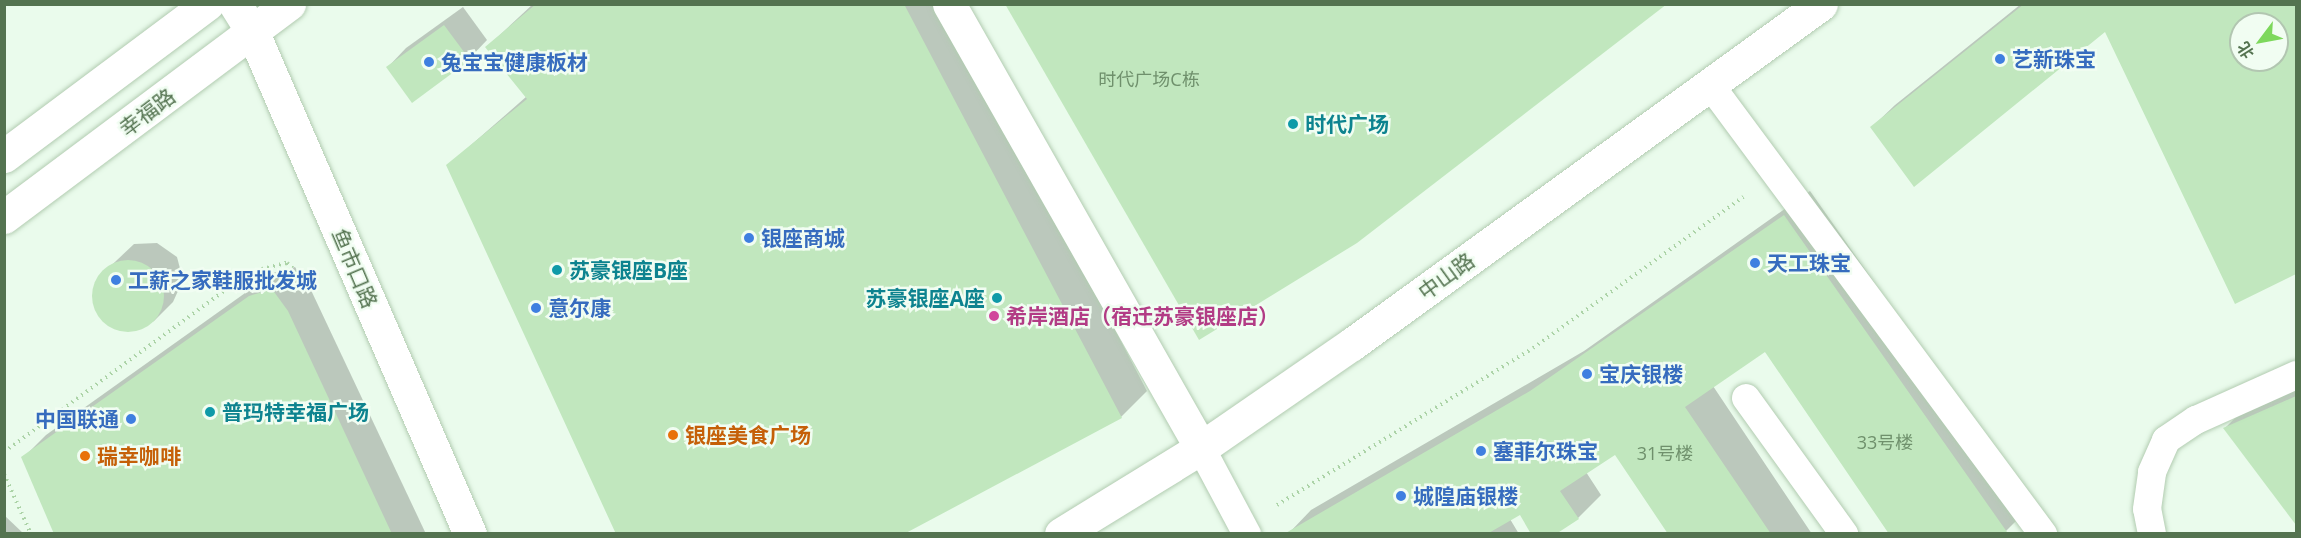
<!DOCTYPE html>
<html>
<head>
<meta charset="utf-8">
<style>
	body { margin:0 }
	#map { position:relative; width:2301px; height:538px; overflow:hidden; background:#eafbec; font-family:"Open Sans","Noto Sans SC",sans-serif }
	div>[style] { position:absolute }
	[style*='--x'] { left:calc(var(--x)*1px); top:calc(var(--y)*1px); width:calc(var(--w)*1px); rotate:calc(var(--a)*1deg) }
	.shadow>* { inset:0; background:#0003 }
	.building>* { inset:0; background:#c1e7be }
	.round { border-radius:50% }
	.path>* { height:4px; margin-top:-2px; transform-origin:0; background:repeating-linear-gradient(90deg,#acd3a7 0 1.5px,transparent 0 6px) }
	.roads { filter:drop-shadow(0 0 2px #b2ccb1) drop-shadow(0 0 2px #b2ccb1) }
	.service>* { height:28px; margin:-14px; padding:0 14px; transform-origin:14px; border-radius:14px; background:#fff }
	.minor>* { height:33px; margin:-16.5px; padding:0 16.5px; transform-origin:16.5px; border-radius:16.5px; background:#fff }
	.tertiary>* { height:33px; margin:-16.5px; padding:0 16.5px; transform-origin:16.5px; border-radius:16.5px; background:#fff }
	.secondary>* { height:33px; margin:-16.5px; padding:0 16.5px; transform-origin:16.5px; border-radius:16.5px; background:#fff }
	.dots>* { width:16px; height:16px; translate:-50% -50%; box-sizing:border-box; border:3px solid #f1fdf2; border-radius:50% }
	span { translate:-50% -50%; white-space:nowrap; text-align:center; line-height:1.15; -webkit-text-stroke:5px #f1fdf2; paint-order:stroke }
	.number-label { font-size:18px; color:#6f906c }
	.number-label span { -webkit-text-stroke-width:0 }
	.shop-label { font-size:21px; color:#366cbe; font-weight:700 }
	.left { translate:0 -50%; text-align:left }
	.right { translate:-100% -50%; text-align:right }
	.street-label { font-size:21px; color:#547350 }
	.culture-label { font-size:21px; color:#0d838f; font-weight:700 }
	.hotel-label { font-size:21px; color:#b23c85; font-weight:700 }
	.food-label { font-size:21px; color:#c56008; font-weight:700 }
	.frame { position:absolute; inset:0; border:6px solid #547350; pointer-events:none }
	.north { position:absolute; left:2229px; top:12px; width:60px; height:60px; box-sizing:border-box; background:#f1fdf2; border:2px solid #b2c6b1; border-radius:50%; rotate:238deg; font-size:16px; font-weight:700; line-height:24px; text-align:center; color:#547350 }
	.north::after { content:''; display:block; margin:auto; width:21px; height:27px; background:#7dd85c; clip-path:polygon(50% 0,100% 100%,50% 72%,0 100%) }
</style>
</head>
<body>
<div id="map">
	<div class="shadow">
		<div style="clip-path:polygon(533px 4px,938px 4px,1007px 123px,1147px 391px,1121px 417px,447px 166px,527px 96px,487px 47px)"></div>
		<div style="clip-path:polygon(evenodd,2021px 4px,2296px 4px,2296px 273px,2236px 302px,2105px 30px,1872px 127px,1895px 105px,2021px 4px,2241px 24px,2277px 24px,2277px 60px,2241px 60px,2241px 24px)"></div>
		<div style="clip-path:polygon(463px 7px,487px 40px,469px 59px,388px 67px,406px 48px)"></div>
		<div style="clip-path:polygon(1810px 191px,2031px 506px,2006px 531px,1764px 351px,1713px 386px,1812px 534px,1670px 534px,1616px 452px,1586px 472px,1601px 495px,1578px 518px,1553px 534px,1520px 513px,1510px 519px,1519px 534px,1288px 534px,1311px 510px,1584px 351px)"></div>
		<div style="clip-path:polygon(157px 243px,177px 257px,183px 280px,173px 302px,154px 321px,131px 331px,121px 331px,102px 319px,94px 298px,98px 278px,134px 244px)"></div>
		<div style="clip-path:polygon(295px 267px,310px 288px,426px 534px,56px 534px,23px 458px,46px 435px,273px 273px)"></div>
		<div style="clip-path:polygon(2296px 382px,2296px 522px,2225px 428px,2251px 402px)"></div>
		<div style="clip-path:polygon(4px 515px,24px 534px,4px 534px)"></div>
	</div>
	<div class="building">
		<div style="clip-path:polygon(536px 4px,904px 4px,1122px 418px,904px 534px,616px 534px,446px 165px,527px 99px,485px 47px)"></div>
		<div style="clip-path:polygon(1005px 4px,1667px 4px,1357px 243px,1199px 340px)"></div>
		<div style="clip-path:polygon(evenodd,2024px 4px,2296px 4px,2296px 274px,2235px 304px,2105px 32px,1914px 187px,1870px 127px,2024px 4px,2241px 24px,2277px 24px,2277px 60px,2241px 60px,2241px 24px)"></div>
		<div style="clip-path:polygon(444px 25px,470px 60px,412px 103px,386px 67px)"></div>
		<div style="clip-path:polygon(1784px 215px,2007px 532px,2004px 534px,1889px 534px,1765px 352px,1685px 407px,1771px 534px,1668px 534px,1615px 455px,1560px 491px,1579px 519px,1556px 534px,1531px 534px,1520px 515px,1487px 534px,1284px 534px,1530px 391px)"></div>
		<div class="round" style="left:92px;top:260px;width:72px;height:72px"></div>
		<div style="clip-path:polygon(272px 289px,288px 311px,392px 534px,54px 534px,21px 457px,249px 296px)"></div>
		<div style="clip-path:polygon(2296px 396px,2296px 525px,2223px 428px)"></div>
	</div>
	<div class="path">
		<div style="--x:4;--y:452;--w:305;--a:-36.2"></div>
		<div style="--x:250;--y:272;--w:38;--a:-14"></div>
		<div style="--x:287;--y:263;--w:37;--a:43"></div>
		<div style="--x:4;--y:474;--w:66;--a:65.8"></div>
		<div style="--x:1277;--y:505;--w:300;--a:-31.5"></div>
		<div style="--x:1533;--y:348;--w:259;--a:-35.7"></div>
	</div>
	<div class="roads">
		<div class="service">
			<div style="--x:1711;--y:86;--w:558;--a:53.46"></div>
			<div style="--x:1746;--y:398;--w:168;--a:54.2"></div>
			<div style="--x:1201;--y:448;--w:98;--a:61.9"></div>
			<div style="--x:2152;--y:534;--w:25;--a:-101"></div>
			<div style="--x:2147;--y:509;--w:37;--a:-82"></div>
			<div style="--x:2152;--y:472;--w:35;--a:-66"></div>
			<div style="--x:2166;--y:440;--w:36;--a:-34"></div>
			<div style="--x:2196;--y:420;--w:110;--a:-24.2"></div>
		</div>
		<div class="minor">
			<div style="--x:949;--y:4;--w:511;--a:60.42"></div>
			<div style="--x:1061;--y:534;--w:164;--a:-31.6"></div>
			<div style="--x:1201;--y:448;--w:183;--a:-34.6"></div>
			<div style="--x:1352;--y:344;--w:579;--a:-35.94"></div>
		</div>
		<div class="tertiary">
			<div style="--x:235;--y:4;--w:34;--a:58"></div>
			<div style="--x:253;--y:33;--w:546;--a:66.58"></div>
		</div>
		<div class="secondary">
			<div style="--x:4;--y:156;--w:254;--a:-36.8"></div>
			<div style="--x:4;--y:217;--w:356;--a:-36.8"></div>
		</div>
	</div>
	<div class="dots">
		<div style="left:2000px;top:59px;background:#3f7fe0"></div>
		<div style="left:429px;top:62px;background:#3f7fe0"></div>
		<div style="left:1293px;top:124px;background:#0f9aa8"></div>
		<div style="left:749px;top:238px;background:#3f7fe0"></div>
		<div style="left:1755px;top:263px;background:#3f7fe0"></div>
		<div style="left:557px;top:270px;background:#0f9aa8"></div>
		<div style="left:116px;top:280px;background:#3f7fe0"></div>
		<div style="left:997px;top:298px;background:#0f9aa8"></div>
		<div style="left:536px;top:308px;background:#3f7fe0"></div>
		<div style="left:994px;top:316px;background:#d1479c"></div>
		<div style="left:1587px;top:374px;background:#3f7fe0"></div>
		<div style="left:210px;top:412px;background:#0f9aa8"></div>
		<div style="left:131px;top:419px;background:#3f7fe0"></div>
		<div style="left:673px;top:435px;background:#e8710a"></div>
		<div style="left:1481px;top:451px;background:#3f7fe0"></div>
		<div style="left:85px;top:456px;background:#e8710a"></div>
		<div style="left:1401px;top:496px;background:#3f7fe0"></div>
	</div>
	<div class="number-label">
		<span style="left:1149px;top:79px">时代广场C栋</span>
		<span style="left:1885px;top:442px">33号楼</span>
		<span style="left:1665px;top:453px">31号楼</span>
	</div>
	<div class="shop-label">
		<span class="left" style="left:2012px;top:59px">艺新珠宝</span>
		<span class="left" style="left:441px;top:62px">兔宝宝健康板材</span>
		<span class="left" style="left:761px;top:238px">银座商城</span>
		<span class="left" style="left:1767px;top:263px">天工珠宝</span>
		<span class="left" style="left:128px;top:280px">工薪之家鞋服批发城</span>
		<span class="left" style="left:548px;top:308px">意尔康</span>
		<span class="left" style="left:1599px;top:374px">宝庆银楼</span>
		<span class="right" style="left:119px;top:419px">中国联通</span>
		<span class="left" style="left:1493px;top:451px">塞菲尔珠宝</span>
		<span class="left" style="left:1413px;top:496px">城隍庙银楼</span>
	</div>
	<div class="street-label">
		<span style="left:147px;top:112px;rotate:-37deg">幸福路</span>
		<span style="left:355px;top:268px;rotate:67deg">鱼市口路</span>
		<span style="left:1446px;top:276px;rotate:-36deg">中山路</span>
	</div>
	<div class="culture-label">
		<span class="left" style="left:1305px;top:124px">时代广场</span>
		<span class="left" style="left:569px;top:270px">苏豪银座B座</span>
		<span class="right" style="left:985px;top:298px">苏豪银座A座</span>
		<span class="left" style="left:222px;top:412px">普玛特幸福广场</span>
	</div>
	<div class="hotel-label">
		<span class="left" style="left:1006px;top:316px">希岸酒店（宿迁苏豪银座店）</span>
	</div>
	<div class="food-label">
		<span class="left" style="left:685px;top:435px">银座美食广场</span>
		<span class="left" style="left:97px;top:456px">瑞幸咖啡</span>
	</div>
	<div class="frame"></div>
	<div class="north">北</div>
</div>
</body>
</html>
